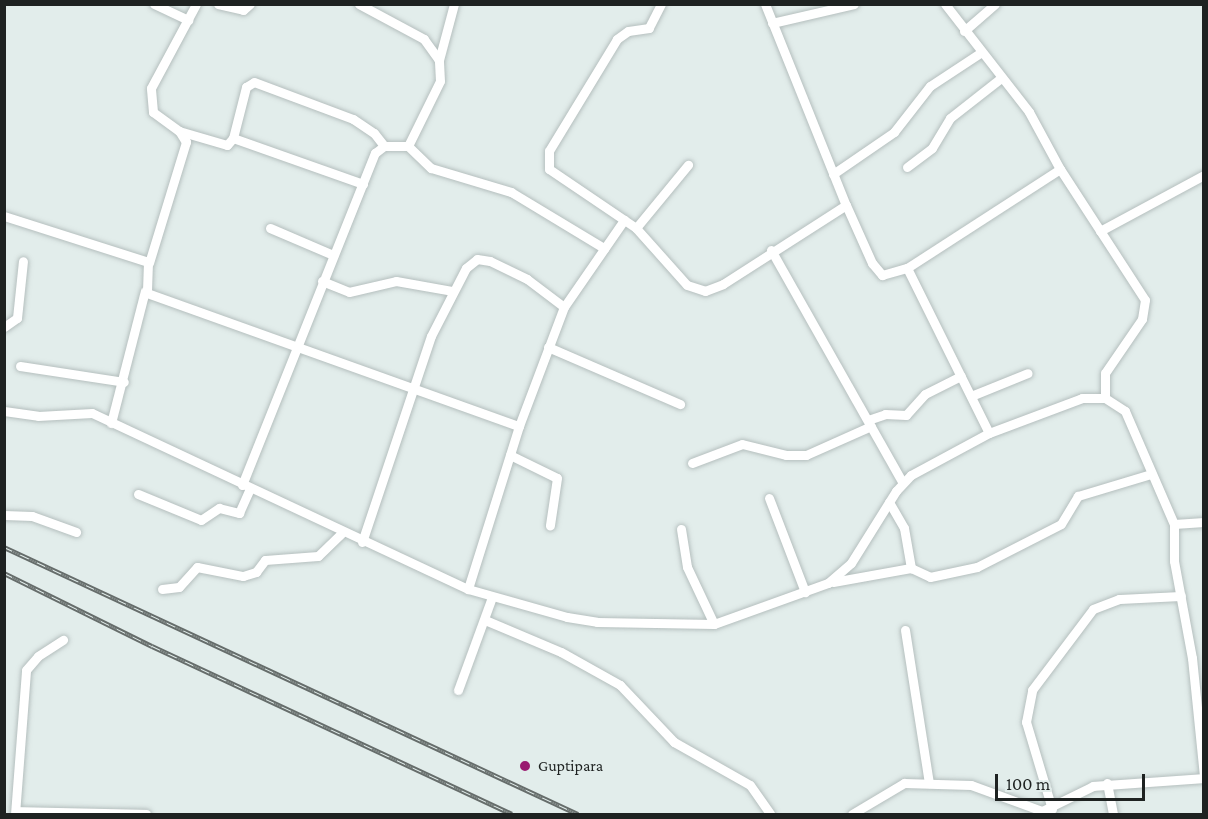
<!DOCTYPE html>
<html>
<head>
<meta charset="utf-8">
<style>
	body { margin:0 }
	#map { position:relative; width:1208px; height:819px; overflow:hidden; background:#e2edeb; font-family:"Crimson Pro",serif }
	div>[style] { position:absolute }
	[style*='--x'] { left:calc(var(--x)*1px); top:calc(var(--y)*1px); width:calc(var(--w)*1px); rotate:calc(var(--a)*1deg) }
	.roads { filter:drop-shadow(0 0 2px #b5bfbe) drop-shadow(0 0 2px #b5bfbe) }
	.minor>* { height:9px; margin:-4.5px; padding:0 4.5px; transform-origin:4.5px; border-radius:4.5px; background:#fff }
	.rail>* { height:5px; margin-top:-2.5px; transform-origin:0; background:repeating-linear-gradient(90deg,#e2edeb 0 9px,#666d6b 0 18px); box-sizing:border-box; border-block:2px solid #666d6b }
	.dots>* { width:16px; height:16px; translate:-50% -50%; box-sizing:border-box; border:3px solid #e2edeb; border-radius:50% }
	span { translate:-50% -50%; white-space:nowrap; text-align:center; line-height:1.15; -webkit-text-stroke:4.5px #e2edeb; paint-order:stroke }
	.poi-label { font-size:16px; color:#1e2221 }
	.left { translate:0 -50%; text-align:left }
	.frame { position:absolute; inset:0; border:6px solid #1e2221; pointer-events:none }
	.scale { position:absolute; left:995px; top:774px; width:150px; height:27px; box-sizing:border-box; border:3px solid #1e2221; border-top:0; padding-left:8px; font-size:18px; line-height:21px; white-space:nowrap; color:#1e2221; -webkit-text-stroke:4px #e2edeb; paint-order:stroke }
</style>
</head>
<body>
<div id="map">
	<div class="roads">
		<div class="minor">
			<div style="--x:154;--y:4;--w:38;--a:25"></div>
			<div style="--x:218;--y:4;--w:26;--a:13"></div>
			<div style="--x:243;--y:10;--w:9;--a:-41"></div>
			<div style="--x:661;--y:4;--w:27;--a:117"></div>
			<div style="--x:649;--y:28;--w:21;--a:172"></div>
			<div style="--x:628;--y:31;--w:14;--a:144"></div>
			<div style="--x:617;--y:39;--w:131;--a:121.3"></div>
			<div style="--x:549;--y:151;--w:18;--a:90"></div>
			<div style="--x:549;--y:169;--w:105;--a:34.1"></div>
			<div style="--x:636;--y:228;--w:76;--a:48.2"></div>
			<div style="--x:687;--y:285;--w:19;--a:18"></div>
			<div style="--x:705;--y:291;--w:19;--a:-21"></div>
			<div style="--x:723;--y:284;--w:146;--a:-32.7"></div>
			<div style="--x:765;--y:4;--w:217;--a:68.1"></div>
			<div style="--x:846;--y:205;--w:64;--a:65.9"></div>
			<div style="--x:872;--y:263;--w:16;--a:50"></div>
			<div style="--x:882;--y:275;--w:26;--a:-16"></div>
			<div style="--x:907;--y:268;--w:182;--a:-32.9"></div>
			<div style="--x:945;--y:4;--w:137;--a:52.1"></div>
			<div style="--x:1029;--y:112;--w:65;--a:61.5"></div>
			<div style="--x:1060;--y:169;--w:156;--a:57"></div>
			<div style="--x:1145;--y:300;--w:19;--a:99"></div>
			<div style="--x:1142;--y:319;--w:65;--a:124.4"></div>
			<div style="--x:1105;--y:373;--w:25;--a:90"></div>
			<div style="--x:772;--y:23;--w:84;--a:-13"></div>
			<div style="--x:964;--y:31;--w:41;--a:-41.1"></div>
			<div style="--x:439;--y:60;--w:58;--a:-75"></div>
			<div style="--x:179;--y:131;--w:50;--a:16.3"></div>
			<div style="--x:227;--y:145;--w:9;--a:-49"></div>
			<div style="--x:233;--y:138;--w:53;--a:-75.7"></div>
			<div style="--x:246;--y:87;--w:9;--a:-32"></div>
			<div style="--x:254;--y:82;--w:106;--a:20.5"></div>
			<div style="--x:353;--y:119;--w:25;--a:34"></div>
			<div style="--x:374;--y:133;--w:16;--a:52"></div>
			<div style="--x:233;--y:138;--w:138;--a:19.5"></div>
			<div style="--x:408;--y:146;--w:32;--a:44"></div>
			<div style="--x:431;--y:168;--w:84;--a:16.7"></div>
			<div style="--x:511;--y:192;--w:109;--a:31.1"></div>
			<div style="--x:907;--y:167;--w:31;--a:-37"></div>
			<div style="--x:932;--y:148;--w:35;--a:-59"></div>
			<div style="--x:950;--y:118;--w:65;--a:-38.1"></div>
			<div style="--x:833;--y:174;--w:74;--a:-34.5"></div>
			<div style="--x:894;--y:132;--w:58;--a:-52"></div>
			<div style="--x:930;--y:86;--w:60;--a:-33.4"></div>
			<div style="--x:4;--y:216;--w:151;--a:17.7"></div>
			<div style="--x:148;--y:262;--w:31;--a:92"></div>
			<div style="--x:147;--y:293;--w:395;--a:19.7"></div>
			<div style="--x:519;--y:426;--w:171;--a:107.4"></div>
			<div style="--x:270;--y:228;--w:69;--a:23.2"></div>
			<div style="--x:636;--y:228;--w:82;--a:-50.5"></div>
			<div style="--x:1100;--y:231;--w:118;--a:-28.3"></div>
			<div style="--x:771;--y:250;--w:266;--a:60.5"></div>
			<div style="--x:149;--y:263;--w:127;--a:-73"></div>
			<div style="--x:186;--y:142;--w:13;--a:-122"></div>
			<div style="--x:179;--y:131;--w:32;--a:-144"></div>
			<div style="--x:153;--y:112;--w:24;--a:-95"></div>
			<div style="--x:151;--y:88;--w:95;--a:-61.8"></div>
			<div style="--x:907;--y:268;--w:184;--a:63.6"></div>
			<div style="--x:322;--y:281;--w:29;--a:22"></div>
			<div style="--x:349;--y:292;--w:48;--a:-13.2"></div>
			<div style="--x:396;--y:281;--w:58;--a:10"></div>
			<div style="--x:4;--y:327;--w:16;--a:-35"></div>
			<div style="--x:17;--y:318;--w:57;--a:-84"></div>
			<div style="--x:548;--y:347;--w:144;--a:23.4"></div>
			<div style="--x:20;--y:366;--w:105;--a:8.7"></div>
			<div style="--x:971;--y:396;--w:61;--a:-22"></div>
			<div style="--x:4;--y:411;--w:34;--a:8"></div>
			<div style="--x:38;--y:416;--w:54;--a:-3.2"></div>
			<div style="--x:92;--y:413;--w:415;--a:25.1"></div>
			<div style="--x:468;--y:589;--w:103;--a:15.8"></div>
			<div style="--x:567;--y:617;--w:30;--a:9"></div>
			<div style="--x:597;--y:622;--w:117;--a:1"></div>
			<div style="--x:714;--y:624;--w:121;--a:-19.8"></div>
			<div style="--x:828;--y:583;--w:30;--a:-41"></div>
			<div style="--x:851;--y:563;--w:85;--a:-58"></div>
			<div style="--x:896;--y:491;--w:22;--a:-47"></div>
			<div style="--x:911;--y:475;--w:89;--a:-28.3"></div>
			<div style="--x:989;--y:433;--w:99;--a:-20.6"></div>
			<div style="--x:1082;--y:398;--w:23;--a:0"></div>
			<div style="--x:1105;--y:398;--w:24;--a:33"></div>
			<div style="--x:1125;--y:411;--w:123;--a:66.6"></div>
			<div style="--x:1174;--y:524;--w:30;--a:-4"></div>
			<div style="--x:868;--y:420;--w:18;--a:-19"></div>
			<div style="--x:885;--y:414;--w:21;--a:3"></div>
			<div style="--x:906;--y:415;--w:28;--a:-48"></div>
			<div style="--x:925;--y:394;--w:40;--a:-26.6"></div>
			<div style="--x:111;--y:423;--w:136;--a:-75.6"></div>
			<div style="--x:519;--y:426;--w:127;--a:-69.3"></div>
			<div style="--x:564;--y:307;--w:106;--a:-55.4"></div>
			<div style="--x:510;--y:455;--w:52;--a:26.1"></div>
			<div style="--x:557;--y:478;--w:48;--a:98.5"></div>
			<div style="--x:692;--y:463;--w:53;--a:-20.8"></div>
			<div style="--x:742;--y:444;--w:45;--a:14"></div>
			<div style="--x:786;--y:455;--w:20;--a:0"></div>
			<div style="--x:806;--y:455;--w:71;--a:-24"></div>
			<div style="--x:242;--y:485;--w:358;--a:-68.2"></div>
			<div style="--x:375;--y:153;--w:11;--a:-38"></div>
			<div style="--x:384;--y:146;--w:24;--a:0"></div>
			<div style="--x:408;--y:146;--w:72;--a:-63.8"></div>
			<div style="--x:440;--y:81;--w:21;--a:-93"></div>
			<div style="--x:439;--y:60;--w:26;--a:-126"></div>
			<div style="--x:424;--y:39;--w:74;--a:-151.7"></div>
			<div style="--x:138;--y:494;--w:68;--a:22.4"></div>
			<div style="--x:201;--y:520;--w:22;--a:-34"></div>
			<div style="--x:219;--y:508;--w:21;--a:14"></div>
			<div style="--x:239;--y:513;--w:27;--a:-66"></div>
			<div style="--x:769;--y:498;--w:101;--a:69"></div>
			<div style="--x:889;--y:502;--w:30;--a:60"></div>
			<div style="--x:904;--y:528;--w:41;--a:80.1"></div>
			<div style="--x:4;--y:515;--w:28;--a:2"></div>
			<div style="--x:32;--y:516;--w:47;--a:20"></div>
			<div style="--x:1174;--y:524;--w:37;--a:90"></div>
			<div style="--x:1174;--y:561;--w:99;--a:79.5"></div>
			<div style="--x:1192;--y:658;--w:120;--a:84.2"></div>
			<div style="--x:681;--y:529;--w:38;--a:81"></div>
			<div style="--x:687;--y:567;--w:63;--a:64.7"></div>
			<div style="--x:362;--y:542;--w:217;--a:-71.5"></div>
			<div style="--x:431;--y:336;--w:76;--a:-62.8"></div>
			<div style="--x:466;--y:268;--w:14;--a:-39"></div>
			<div style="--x:477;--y:259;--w:13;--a:9"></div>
			<div style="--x:490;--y:261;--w:41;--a:25.9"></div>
			<div style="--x:527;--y:279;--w:46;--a:37.1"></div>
			<div style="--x:833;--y:582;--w:79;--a:-10.2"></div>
			<div style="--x:911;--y:568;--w:21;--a:25"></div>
			<div style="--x:930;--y:577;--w:48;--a:-12"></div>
			<div style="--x:977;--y:567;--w:94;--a:-27.1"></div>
			<div style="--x:1061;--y:524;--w:33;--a:-59"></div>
			<div style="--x:1078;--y:496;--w:76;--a:-16.8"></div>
			<div style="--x:162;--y:589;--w:17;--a:-7"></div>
			<div style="--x:179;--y:587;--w:27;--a:-48"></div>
			<div style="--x:197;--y:567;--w:47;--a:11.1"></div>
			<div style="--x:243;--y:576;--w:14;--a:-17"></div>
			<div style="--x:256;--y:572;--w:15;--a:-53"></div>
			<div style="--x:265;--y:560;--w:53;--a:-4.3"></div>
			<div style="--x:318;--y:556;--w:33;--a:-44"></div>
			<div style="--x:485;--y:620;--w:82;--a:22.8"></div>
			<div style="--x:561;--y:652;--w:68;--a:29.2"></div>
			<div style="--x:620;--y:685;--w:79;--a:46.5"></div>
			<div style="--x:674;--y:742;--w:87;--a:29.5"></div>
			<div style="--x:750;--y:785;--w:35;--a:55"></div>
			<div style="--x:905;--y:630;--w:155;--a:81.1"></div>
			<div style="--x:458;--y:690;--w:99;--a:-69.9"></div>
			<div style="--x:1107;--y:783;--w:32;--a:79"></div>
			<div style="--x:1052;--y:809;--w:91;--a:-106.6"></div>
			<div style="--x:1026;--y:722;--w:33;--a:-79"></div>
			<div style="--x:1032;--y:690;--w:101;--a:-53"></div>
			<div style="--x:1093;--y:609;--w:28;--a:-21"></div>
			<div style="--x:1119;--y:599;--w:62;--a:-2.8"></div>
			<div style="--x:16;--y:811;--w:130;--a:1.3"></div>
			<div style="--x:15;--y:814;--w:144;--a:-85.6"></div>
			<div style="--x:26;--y:670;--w:18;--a:-49"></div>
			<div style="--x:38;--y:656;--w:30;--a:-33"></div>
			<div style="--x:852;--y:814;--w:61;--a:-30.8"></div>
			<div style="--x:904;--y:783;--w:67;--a:1.7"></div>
			<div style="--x:971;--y:785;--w:76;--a:20.1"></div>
			<div style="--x:1042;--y:811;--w:57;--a:-26.1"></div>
			<div style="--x:1093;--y:786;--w:111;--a:-4.1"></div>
		</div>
	</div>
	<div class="rail">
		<div style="--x:4;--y:547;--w:633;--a:24.95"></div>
		<div style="--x:4;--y:573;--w:165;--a:26.3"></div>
		<div style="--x:152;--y:646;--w:397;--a:25"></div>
	</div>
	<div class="dots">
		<div style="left:525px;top:766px;background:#991a70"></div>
	</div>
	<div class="poi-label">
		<span class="left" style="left:538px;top:766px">Guptipara</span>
	</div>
	<div class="frame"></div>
	<div class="scale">100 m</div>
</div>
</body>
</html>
